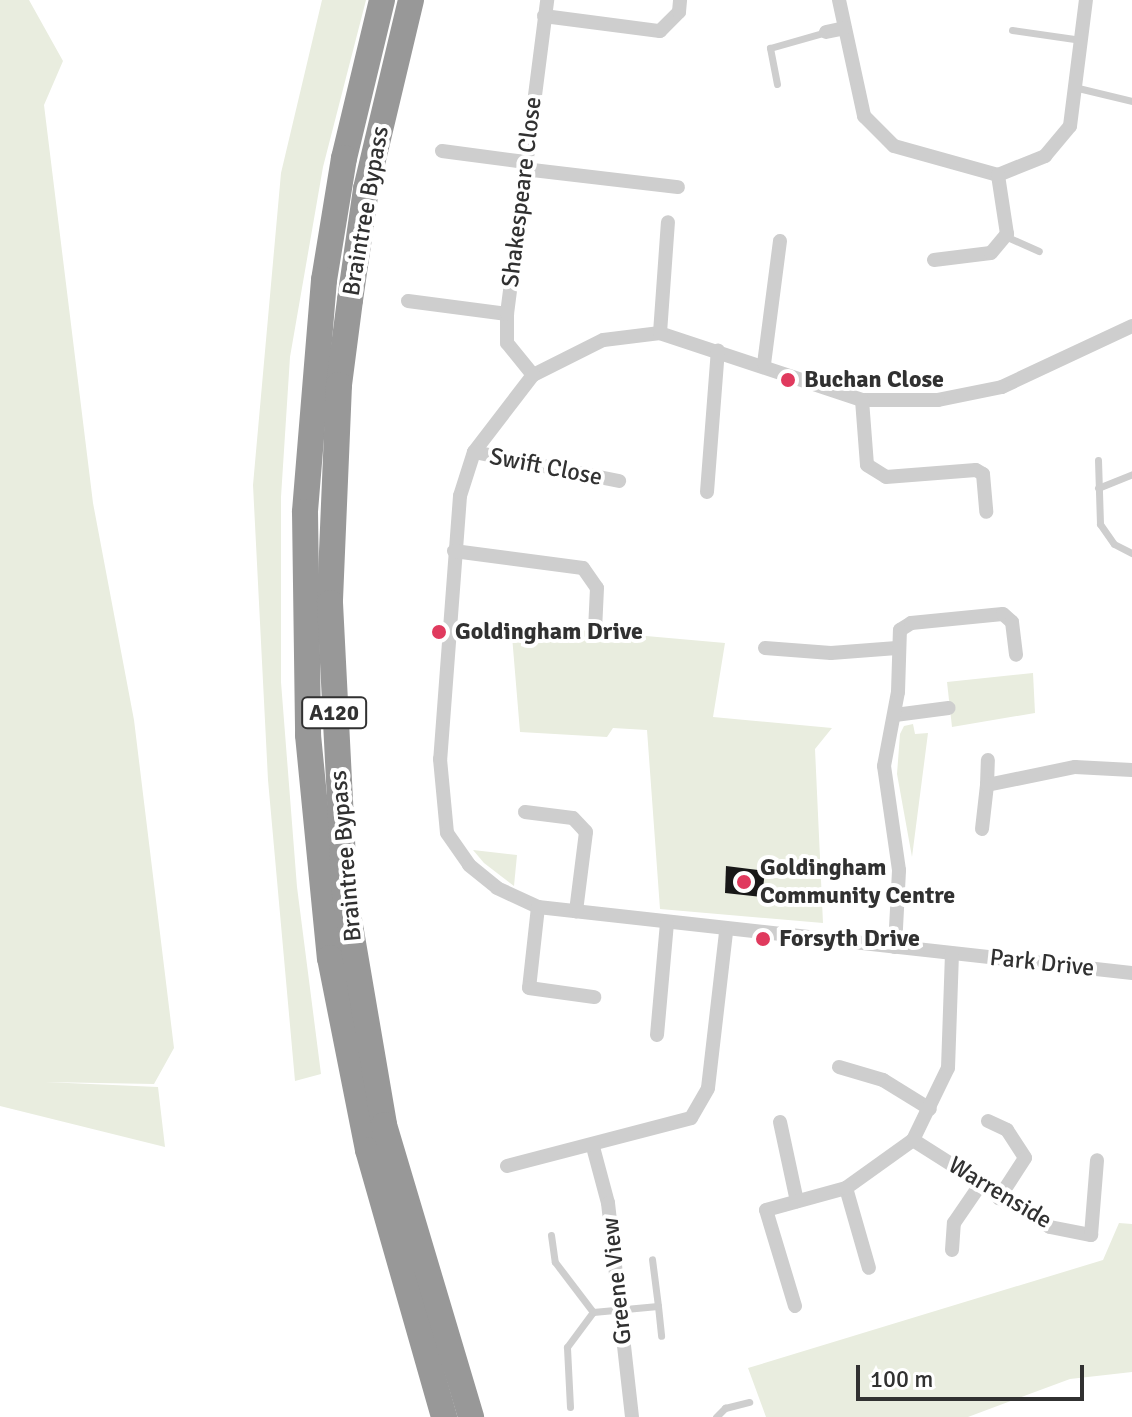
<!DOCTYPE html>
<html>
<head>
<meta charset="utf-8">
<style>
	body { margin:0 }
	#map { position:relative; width:1132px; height:1417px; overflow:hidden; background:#fff; font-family:Signika,sans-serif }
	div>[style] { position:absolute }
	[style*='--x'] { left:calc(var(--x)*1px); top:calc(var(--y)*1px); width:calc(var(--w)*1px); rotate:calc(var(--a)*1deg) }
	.green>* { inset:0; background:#e9eddf }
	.building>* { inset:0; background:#181818 }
	.lane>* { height:7px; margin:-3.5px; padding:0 3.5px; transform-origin:3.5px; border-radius:3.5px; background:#cecece }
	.street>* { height:14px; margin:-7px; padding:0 7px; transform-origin:7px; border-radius:7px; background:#cecece }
	.highway>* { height:26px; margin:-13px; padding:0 13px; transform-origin:13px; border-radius:13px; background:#989898 }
	.dots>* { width:22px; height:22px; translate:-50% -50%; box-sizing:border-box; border:4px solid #fff; border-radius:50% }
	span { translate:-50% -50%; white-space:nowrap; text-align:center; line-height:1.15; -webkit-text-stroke:8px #fff; paint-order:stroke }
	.shield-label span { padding:2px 6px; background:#fff; border:2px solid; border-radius:6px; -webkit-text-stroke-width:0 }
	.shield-label { font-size:22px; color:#313131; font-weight:700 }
	.street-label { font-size:24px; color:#313131 }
	.poi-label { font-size:24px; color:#313131; font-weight:700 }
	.left { translate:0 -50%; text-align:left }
	.scale { position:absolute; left:856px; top:1365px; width:228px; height:36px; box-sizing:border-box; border:4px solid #313131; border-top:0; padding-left:10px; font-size:24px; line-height:28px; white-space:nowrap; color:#313131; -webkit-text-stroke:6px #fff; paint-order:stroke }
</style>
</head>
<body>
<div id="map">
	<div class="green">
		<div style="clip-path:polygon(0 0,29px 0,63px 61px,44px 105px,93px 503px,134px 720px,174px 1048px,154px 1084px,45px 1082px,158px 1087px,165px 1147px,0 1106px)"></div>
		<div style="clip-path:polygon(322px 0,366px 0,323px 167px,290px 357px,281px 497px,281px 682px,297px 887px,321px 1074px,295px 1081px,268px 780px,253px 485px,281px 173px)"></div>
		<div style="clip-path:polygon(511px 624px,725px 643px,713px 717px,832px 728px,815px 749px,823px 923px,660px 909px,647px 730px,613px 728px,607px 737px,520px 732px)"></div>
		<div style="clip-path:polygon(1033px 673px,1035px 713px,952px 727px,947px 682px)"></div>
		<div style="clip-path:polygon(913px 724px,915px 734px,928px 733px,912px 857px,897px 774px,900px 734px,904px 726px)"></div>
		<div style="clip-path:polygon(473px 850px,517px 855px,514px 886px,484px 863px)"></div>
		<div style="clip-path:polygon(1119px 1223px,1132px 1224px,1132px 1372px,1070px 1379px,968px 1417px,766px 1417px,748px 1368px,1103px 1260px)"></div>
	</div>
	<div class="building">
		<div style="clip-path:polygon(726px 866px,765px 871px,762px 897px,725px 893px)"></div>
	</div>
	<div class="lane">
		<div style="--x:1012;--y:30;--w:70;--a:8.2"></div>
		<div style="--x:777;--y:84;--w:37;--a:-101"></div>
		<div style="--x:770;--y:48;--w:58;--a:-15.9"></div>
		<div style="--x:1078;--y:88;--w:56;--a:13.5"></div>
		<div style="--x:1005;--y:236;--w:37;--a:24"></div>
		<div style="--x:1098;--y:460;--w:64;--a:88.2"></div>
		<div style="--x:1100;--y:524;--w:24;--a:55"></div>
		<div style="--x:1114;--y:544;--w:20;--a:27"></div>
		<div style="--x:1098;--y:488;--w:37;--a:-22"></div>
		<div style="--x:551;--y:1235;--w:27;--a:82"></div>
		<div style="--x:555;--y:1262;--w:63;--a:52.8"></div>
		<div style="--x:658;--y:1306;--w:30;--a:84"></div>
		<div style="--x:570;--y:1407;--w:60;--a:-92.9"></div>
		<div style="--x:567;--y:1347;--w:44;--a:-53.4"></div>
		<div style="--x:593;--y:1312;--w:65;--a:-5.3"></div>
		<div style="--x:658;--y:1306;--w:47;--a:-97.3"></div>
		<div style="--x:716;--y:1417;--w:13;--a:-45"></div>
		<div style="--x:725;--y:1408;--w:25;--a:-14"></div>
	</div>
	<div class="street">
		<div style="--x:839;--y:0;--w:119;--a:77.8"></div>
		<div style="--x:864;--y:116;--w:42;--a:45"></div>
		<div style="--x:894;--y:146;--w:108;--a:15.6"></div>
		<div style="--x:998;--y:175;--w:51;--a:-22"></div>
		<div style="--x:1045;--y:156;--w:39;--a:-50"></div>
		<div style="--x:1070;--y:126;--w:127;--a:-82.8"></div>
		<div style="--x:544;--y:16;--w:117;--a:7.4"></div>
		<div style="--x:660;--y:31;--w:27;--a:-45"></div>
		<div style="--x:679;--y:12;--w:12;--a:-85"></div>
		<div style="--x:826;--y:32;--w:19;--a:-12"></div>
		<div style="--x:442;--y:151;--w:84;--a:7.5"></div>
		<div style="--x:524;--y:169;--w:155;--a:6.7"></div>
		<div style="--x:934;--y:260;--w:57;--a:-7"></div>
		<div style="--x:991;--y:253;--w:25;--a:-50"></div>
		<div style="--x:1007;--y:234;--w:60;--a:-98.7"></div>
		<div style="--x:408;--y:301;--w:100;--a:7.5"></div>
		<div style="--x:1132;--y:326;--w:144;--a:154.9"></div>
		<div style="--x:1002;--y:387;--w:65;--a:168.5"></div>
		<div style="--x:938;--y:400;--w:76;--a:180"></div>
		<div style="--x:862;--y:400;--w:213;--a:-161.7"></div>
		<div style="--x:660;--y:333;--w:57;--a:173"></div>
		<div style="--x:603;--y:340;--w:78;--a:153.4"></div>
		<div style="--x:533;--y:375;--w:97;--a:127.5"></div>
		<div style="--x:474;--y:452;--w:46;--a:107.7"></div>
		<div style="--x:460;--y:496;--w:264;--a:94.3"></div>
		<div style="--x:440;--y:759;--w:74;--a:84.6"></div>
		<div style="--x:447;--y:833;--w:39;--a:55"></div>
		<div style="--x:469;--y:865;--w:36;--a:39"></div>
		<div style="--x:497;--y:888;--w:45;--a:24.9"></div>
		<div style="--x:538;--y:907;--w:598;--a:6.34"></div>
		<div style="--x:660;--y:333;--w:111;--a:-85.9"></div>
		<div style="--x:764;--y:364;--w:124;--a:-82.6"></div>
		<div style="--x:533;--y:375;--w:41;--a:-129.1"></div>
		<div style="--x:507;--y:343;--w:29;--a:-90"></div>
		<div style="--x:507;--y:314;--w:317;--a:-82.7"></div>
		<div style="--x:862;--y:400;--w:65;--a:85.6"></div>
		<div style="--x:867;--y:465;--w:22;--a:32"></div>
		<div style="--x:886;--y:477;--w:90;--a:-4.4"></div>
		<div style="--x:976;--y:470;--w:8;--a:30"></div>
		<div style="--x:983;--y:474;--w:38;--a:85"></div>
		<div style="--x:474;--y:452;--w:148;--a:11.3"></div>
		<div style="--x:707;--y:492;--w:142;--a:-85.6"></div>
		<div style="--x:454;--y:551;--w:130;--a:7.5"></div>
		<div style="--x:583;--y:568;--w:24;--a:55"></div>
		<div style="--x:597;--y:588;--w:43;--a:92.7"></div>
		<div style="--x:765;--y:648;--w:66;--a:4.3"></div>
		<div style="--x:831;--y:653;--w:66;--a:-4.3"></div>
		<div style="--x:895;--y:715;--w:54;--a:-7.4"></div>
		<div style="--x:987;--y:785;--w:25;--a:-88"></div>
		<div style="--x:525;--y:812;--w:48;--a:7.1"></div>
		<div style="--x:573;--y:818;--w:19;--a:47"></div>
		<div style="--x:586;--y:832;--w:80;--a:97.2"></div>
		<div style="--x:982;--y:829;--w:44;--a:-83.5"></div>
		<div style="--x:987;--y:785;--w:90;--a:-11.6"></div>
		<div style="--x:1075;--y:767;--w:57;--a:3"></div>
		<div style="--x:538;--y:907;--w:81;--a:96.3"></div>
		<div style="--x:529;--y:988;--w:66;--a:7.9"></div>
		<div style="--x:895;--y:947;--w:77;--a:-87"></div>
		<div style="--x:899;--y:870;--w:105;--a:-98.2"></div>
		<div style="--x:884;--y:766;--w:75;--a:-79.3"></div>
		<div style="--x:898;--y:692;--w:62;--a:-88.2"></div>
		<div style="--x:900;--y:630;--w:13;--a:-32"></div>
		<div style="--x:911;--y:623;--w:92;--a:-5.6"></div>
		<div style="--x:1003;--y:614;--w:12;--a:42"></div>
		<div style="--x:1012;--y:622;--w:33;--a:83"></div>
		<div style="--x:657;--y:1035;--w:112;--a:-84.9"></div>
		<div style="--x:839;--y:1067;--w:46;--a:16.5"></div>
		<div style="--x:883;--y:1080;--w:55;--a:31.7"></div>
		<div style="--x:988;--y:1121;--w:21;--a:25"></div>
		<div style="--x:1007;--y:1130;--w:33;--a:57"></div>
		<div style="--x:1025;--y:1158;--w:48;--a:123"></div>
		<div style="--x:780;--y:1122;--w:81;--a:77.9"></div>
		<div style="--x:913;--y:1140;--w:162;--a:32.4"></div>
		<div style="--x:1050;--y:1227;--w:42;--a:11"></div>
		<div style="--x:1091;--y:1235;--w:75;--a:-85.4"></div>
		<div style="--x:593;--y:1147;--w:58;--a:75"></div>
		<div style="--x:608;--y:1203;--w:215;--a:83.6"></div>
		<div style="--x:507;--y:1166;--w:190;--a:-14.6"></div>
		<div style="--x:691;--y:1118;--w:34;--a:-60"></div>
		<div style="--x:708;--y:1088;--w:157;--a:-83.4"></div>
		<div style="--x:846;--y:1188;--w:83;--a:74"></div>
		<div style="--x:952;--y:1250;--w:27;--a:-86"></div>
		<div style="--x:954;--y:1223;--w:46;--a:-55.6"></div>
		<div style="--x:795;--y:1306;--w:100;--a:-106.8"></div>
		<div style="--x:766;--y:1210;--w:83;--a:-15.4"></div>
		<div style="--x:846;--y:1188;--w:82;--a:-35.6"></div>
		<div style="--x:913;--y:1140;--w:80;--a:-64.1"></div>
		<div style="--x:948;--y:1068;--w:114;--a:-88"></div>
	</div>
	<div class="highway">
		<div style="--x:382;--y:0;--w:163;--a:103.5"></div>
		<div style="--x:344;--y:158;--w:124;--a:99.3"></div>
		<div style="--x:324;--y:280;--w:233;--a:94.7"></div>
		<div style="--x:305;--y:512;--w:223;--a:89.2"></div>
		<div style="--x:308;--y:735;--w:224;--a:84.4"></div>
		<div style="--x:330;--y:958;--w:196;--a:78.8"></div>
		<div style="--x:368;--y:1150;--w:278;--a:74.1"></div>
		<div style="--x:411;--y:0;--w:194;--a:103.4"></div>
		<div style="--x:366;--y:189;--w:112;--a:98.2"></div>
		<div style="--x:350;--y:300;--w:86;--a:97.4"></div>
		<div style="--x:339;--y:385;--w:218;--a:92.4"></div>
		<div style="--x:330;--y:603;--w:293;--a:87.1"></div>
		<div style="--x:345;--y:896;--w:232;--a:80.3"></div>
		<div style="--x:384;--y:1125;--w:305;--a:73.4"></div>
	</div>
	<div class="dots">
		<div style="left:788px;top:380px;background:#e03a5e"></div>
		<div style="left:439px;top:632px;background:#e03a5e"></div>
		<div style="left:744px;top:882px;background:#e03a5e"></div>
		<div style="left:763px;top:939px;background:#e03a5e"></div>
	</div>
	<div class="shield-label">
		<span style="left:334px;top:713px">A120</span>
	</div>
	<div class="street-label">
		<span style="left:522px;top:192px;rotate:-83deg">Shakespeare Close</span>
		<span style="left:366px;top:211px;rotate:-80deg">Braintree Bypass</span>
		<span style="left:546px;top:467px;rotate:11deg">Swift Close</span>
		<span style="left:346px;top:856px;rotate:-95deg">Braintree Bypass</span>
		<span style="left:1042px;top:963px;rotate:6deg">Park Drive</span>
		<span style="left:1000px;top:1193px;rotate:31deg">Warrenside</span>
		<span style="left:617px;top:1281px;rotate:-96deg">Greene View</span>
	</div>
	<div class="poi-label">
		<span class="left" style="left:804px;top:380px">Buchan Close</span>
		<span class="left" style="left:455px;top:632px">Goldingham Drive</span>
		<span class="left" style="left:760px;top:882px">Goldingham<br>Community Centre</span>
		<span class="left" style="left:779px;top:939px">Forsyth Drive</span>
	</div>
	<div class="scale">100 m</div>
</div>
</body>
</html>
